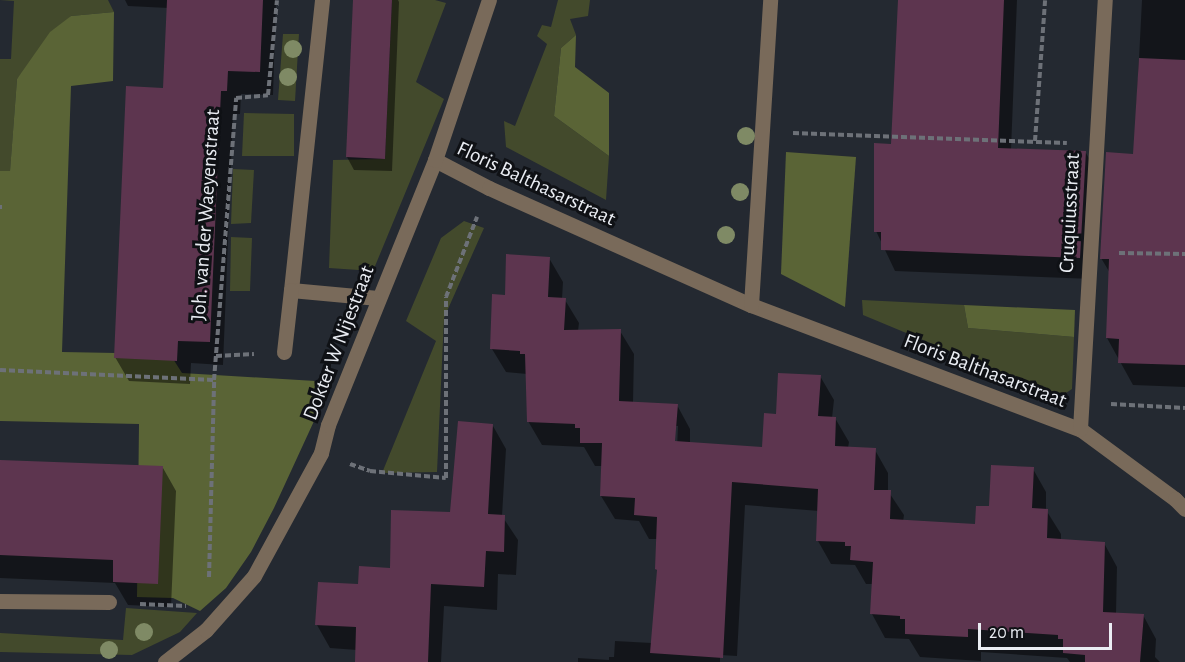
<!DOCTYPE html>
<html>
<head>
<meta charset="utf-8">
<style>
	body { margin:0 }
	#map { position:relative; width:1185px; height:662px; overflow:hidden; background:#242931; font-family:"Alegreya Sans",sans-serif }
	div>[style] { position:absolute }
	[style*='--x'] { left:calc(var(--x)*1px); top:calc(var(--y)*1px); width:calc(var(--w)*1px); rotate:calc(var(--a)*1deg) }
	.green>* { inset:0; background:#434a2c }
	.forest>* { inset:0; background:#5a6436 }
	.shadow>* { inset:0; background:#0007 }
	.building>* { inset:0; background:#5d354f }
	.path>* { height:4px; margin-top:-2px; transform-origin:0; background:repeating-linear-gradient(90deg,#6d7178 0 6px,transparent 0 9px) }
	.minor>* { height:15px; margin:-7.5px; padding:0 7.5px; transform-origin:7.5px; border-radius:7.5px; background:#796a5a }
	.trees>* { width:18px; height:18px; margin:-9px; border-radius:50%; background:#7f8a65 }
	span { translate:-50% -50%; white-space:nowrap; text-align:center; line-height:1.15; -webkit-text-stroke:6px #0f1115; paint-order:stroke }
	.street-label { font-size:21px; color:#eaedf3 }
	.scale { position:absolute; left:978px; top:623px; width:134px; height:27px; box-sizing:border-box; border:3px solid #eaedf3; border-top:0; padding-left:8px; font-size:18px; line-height:21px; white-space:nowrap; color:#eaedf3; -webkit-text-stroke:4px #0f1115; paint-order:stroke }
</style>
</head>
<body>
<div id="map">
	<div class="green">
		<div style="clip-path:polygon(0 0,108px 0,114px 12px,71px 16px,17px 79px,10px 172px,0 171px,0 59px,11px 59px,14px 1px)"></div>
		<div style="clip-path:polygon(392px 0,435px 0,446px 3px,416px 82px,444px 99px,373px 271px,329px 268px,333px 160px,385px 159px)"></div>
		<div style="clip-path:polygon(558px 0,590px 0,588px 16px,570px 19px,576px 35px,561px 48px,554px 116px,609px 156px,606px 200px,506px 147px,504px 121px,515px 126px,547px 44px,537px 36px,542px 25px,551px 27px)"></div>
		<div style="clip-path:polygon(283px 34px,299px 34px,295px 101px,278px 100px)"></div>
		<div style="clip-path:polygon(244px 113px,294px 114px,294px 156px,242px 156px)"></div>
		<div style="clip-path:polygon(233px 169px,254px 170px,251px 223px,231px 224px)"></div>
		<div style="clip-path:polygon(464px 221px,484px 228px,444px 318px,437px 472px,382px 473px,436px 341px,406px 321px,441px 238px)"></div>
		<div style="clip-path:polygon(231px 237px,252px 238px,250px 291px,230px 291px)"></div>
		<div style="clip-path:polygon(862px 300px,964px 305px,968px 328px,1074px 337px,1072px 389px,1060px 397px,863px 315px)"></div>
		<div style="clip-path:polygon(126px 608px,197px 613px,180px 632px,132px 655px,0 652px,0 633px,123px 640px)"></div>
	</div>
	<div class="forest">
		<div style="clip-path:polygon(114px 12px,113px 81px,71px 86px,62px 352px,170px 354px,182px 373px,332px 382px,274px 508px,251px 552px,226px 588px,200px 611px,173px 598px,137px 597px,139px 424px,0 421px,0 171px,10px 171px,17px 79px,50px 32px,71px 16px)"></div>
		<div style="clip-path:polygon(576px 35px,575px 67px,609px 93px,609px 156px,554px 116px,561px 48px)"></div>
		<div style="clip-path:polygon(786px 152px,856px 157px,845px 307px,781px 274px)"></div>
		<div style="clip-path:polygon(964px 305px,1075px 310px,1074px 337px,968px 328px)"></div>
	</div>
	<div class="shadow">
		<div style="clip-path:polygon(125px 0,276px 0,273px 95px,241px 94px,240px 114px,233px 114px,223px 365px,191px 363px,190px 384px,129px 381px,115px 357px,164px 89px,168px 8px,128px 6px)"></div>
		<div style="clip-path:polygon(354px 0,398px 0,399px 2px,392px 171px,354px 170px,347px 157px)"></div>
		<div style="clip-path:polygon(899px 0,1017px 0,1011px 150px,1086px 153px,1098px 175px,1092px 279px,895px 271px,876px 231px,893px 145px)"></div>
		<div style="clip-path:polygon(1142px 0,1185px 0,1185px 387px,1133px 385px,1107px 338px,1110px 273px,1101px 258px,1134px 156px)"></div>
		<div style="clip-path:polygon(evenodd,549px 258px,563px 282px,562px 299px,565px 300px,579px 323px,578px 331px,620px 331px,634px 354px,633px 403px,677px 405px,690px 429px,690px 443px,764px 448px,777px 415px,820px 376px,834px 400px,832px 418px,835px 418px,849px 442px,848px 448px,875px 450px,888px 473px,888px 491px,904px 515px,903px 522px,977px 526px,990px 508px,1033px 469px,1046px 492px,1046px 510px,1061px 534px,1061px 541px,1104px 543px,1117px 567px,1116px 614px,1143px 615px,1156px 639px,1155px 657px,1160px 662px,1070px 662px,1067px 658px,981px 652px,981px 661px,920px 657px,909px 639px,885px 638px,872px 614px,873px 584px,866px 584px,855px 565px,831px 564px,818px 541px,819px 511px,745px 505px,737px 656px,720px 655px,720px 662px,578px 662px,578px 658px,609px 660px,609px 657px,614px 657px,615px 641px,652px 643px,659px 573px,656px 569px,658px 539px,649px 539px,639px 521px,615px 519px,601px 496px,602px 466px,595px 466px,584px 447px,542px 445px,528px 421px,527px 374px,506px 372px,492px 349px,506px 296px,549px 258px,675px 426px,678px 426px,677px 448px,674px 448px,675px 426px)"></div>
		<div style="clip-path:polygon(493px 426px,506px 449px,502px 516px,518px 540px,516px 575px,498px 574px,497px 610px,444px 606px,441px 662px,356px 662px,357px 650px,330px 648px,317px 625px,360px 585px,391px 569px,452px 514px)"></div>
		<div style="clip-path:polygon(0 462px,163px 468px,176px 491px,171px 607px,128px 605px,115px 583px,0 578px)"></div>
	</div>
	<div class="building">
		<div style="clip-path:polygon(167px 0,263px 0,260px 72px,228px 71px,227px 91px,221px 91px,210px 342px,178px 341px,177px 361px,114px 358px,126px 86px,163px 88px)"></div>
		<div style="clip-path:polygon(353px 0,392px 0,385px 159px,346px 157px)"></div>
		<div style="clip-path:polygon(898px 0,1004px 0,998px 148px,1086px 151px,1080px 258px,881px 250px,881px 232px,874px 232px,874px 143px,891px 144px)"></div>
		<div style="clip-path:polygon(1139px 58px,1185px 60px,1185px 365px,1118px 363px,1119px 339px,1106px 338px,1109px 259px,1100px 259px,1106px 152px,1133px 154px)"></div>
		<div style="clip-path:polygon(506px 254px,550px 257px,548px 297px,566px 298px,564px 330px,621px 329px,619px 401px,678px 404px,675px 441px,762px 447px,764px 413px,776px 414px,778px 373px,821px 375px,818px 416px,836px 417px,835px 446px,876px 448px,874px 490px,891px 490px,890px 519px,975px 524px,976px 506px,989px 506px,991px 465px,1034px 467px,1032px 508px,1048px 509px,1047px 538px,1105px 542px,1103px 612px,1144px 614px,1140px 662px,1085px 662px,1085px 655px,1063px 653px,1063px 639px,1058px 639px,1058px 635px,968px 629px,968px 637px,905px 634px,905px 619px,900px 619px,900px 616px,870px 614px,873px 562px,850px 560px,851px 546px,845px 546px,845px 542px,816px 541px,818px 489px,732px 482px,723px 658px,650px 653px,657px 570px,655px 569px,657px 517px,634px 515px,635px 498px,600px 496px,602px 443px,580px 443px,580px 428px,575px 428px,575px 424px,527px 422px,525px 354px,520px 354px,520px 351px,490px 349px,492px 294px,505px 295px)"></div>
		<div style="clip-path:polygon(458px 421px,493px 424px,488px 514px,505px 515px,504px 552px,486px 551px,484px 587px,431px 584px,428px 662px,355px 662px,356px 627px,315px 625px,318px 582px,358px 584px,359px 566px,390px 568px,391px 510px,450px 512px)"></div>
		<div style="clip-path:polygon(0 460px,163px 466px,158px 584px,113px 582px,113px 560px,0 555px)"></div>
	</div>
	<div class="path">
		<div style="--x:793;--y:133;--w:274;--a:2.1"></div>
		<div style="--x:1035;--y:141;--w:141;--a:-85.9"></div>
		<div style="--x:0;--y:205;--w:4;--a:90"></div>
		<div style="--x:1119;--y:253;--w:66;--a:0.9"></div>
		<div style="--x:216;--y:356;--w:38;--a:-3"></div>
		<div style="--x:0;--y:370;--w:214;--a:2.7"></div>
		<div style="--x:1111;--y:404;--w:74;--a:3.1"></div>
		<div style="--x:350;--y:464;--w:21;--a:19"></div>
		<div style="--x:370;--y:471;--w:76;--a:5.3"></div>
		<div style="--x:446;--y:478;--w:181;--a:-90"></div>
		<div style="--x:446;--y:297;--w:86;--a:-68.8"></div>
		<div style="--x:209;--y:577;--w:197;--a:-88.5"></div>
		<div style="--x:214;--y:380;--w:283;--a:-85.5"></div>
		<div style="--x:236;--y:98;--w:32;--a:-5"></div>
		<div style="--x:268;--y:95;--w:95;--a:-84.6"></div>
		<div style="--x:140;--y:604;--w:46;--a:2.5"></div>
	</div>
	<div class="minor">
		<div style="--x:322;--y:0;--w:292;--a:96.1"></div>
		<div style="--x:291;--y:290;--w:87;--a:5.3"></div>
		<div style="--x:435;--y:160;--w:61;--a:27.4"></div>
		<div style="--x:489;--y:188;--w:287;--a:24.1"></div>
		<div style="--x:751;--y:305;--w:352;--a:20.7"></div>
		<div style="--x:1080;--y:429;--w:118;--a:36.4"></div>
		<div style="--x:1175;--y:499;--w:14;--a:45"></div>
		<div style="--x:751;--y:305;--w:306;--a:-86.4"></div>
		<div style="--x:284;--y:352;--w:62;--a:-83.6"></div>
		<div style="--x:1080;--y:429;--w:430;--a:-86.7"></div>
		<div style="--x:0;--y:601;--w:109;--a:0.5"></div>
		<div style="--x:165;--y:662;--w:52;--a:-38"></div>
		<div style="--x:206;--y:630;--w:72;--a:-48.4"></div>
		<div style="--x:254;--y:576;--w:140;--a:-61.4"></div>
		<div style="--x:321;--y:453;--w:29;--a:-76"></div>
		<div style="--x:328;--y:425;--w:286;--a:-68"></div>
		<div style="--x:435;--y:160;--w:169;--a:-71.4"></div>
	</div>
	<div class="trees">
		<div style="left:293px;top:49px"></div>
		<div style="left:288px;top:77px"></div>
		<div style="left:746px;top:136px"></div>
		<div style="left:740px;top:192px"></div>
		<div style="left:726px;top:235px"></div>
		<div style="left:144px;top:632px"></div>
		<div style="left:109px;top:650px"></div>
	</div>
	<div class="street-label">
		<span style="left:536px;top:184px;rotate:25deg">Floris Balthasarstraat</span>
		<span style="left:1070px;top:213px;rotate:-87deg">Cruquiusstraat</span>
		<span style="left:206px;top:215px;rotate:-86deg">Joh. van der Waeyenstraat</span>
		<span style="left:339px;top:343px;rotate:-69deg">Dokter W Nijestraat</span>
		<span style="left:985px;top:371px;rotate:21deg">Floris Balthasarstraat</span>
	</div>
	<div class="scale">20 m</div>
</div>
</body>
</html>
